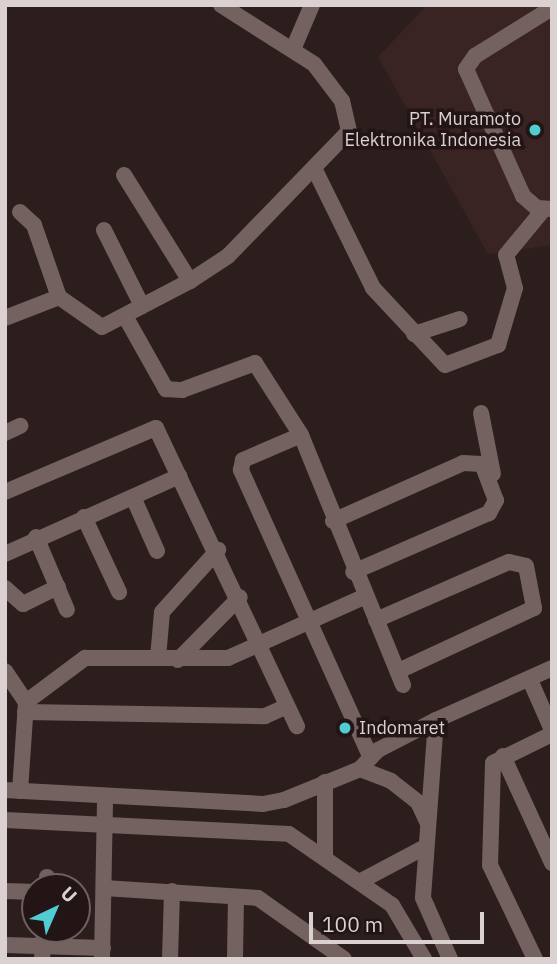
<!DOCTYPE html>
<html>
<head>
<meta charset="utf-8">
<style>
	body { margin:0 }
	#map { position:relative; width:557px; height:964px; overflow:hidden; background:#2d1e1e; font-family:"IBM Plex Sans",sans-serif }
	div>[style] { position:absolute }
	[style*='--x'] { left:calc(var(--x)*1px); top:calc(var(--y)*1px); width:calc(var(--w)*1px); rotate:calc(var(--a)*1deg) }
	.built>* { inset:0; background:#3a2423 }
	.minor>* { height:16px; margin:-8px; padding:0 8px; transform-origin:8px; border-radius:8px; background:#746261 }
	.dots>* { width:19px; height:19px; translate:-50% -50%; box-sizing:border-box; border:4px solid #231515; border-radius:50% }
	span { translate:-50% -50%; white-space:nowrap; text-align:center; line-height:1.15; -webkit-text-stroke:7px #231515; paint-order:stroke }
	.poi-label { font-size:18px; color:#dbd1d0 }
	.right { translate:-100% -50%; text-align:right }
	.left { translate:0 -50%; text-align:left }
	.frame { position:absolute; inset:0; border:7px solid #dbd1d0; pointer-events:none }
	.north { position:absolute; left:21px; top:873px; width:70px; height:70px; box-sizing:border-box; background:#231515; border:2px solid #6d6060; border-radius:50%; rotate:44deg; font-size:19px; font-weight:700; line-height:28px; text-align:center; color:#dbd1d0 }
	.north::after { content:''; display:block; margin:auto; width:24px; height:32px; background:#51ccd3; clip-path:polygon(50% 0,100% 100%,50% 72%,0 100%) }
	.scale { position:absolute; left:309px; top:912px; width:175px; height:32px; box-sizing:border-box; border:4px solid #dbd1d0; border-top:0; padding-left:9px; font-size:21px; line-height:24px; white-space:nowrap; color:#dbd1d0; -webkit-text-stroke:5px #231515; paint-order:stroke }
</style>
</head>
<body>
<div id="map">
	<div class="built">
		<div style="clip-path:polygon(427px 5px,552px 5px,552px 245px,488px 254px,378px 57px)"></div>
	</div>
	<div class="minor">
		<div style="--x:552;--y:8;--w:91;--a:148.1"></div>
		<div style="--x:475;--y:56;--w:16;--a:125"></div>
		<div style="--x:466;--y:69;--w:139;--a:65.8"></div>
		<div style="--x:523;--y:196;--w:18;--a:41"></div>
		<div style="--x:537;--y:208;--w:15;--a:4"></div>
		<div style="--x:294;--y:47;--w:46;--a:-66.8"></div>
		<div style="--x:314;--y:168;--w:134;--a:63.8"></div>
		<div style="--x:373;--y:288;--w:105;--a:46.9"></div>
		<div style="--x:445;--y:365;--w:57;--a:-20.7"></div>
		<div style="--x:498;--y:345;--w:59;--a:-73.4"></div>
		<div style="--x:515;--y:288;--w:34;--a:-105"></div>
		<div style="--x:506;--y:255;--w:60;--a:-50.4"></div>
		<div style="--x:124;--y:175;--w:125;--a:58.1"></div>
		<div style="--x:20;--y:212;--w:19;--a:43"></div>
		<div style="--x:34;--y:225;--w:76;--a:70.9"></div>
		<div style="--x:104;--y:230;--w:85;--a:63.4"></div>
		<div style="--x:125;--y:316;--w:84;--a:60.7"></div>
		<div style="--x:166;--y:389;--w:16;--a:4"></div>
		<div style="--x:182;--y:390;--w:78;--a:-20.3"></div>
		<div style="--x:255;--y:363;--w:85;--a:57.4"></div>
		<div style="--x:5;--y:318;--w:58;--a:-21.3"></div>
		<div style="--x:59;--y:297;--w:52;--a:34.9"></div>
		<div style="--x:102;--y:327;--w:99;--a:-27.6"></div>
		<div style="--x:190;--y:281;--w:45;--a:-33.3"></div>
		<div style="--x:228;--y:256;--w:174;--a:-45.9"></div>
		<div style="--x:349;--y:131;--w:31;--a:-103"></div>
		<div style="--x:342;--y:101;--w:46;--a:-127.1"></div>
		<div style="--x:314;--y:64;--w:110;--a:-147.6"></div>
		<div style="--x:414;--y:334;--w:48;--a:-18.1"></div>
		<div style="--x:481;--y:413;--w:62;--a:78.9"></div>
		<div style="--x:5;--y:433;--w:17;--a:-25"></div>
		<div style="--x:5;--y:492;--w:164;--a:-23"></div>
		<div style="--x:156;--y:428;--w:330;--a:64.7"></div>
		<div style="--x:133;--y:497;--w:59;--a:66"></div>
		<div style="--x:84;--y:517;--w:83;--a:65"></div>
		<div style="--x:333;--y:521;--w:142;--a:-24"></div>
		<div style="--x:463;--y:463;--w:19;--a:3"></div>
		<div style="--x:482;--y:464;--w:39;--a:69"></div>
		<div style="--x:496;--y:500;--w:15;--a:118"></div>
		<div style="--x:489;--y:513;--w:148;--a:156.5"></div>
		<div style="--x:36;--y:537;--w:79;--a:67"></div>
		<div style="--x:5;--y:554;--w:191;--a:-24.1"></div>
		<div style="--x:5;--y:588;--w:24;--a:42"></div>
		<div style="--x:23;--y:604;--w:39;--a:-26"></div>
		<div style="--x:376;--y:620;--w:145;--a:-23.6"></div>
		<div style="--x:509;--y:562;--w:17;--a:13"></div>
		<div style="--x:526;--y:566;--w:43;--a:79.2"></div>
		<div style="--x:534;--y:608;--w:150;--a:155.1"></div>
		<div style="--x:158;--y:658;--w:46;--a:-85"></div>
		<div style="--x:162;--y:612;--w:84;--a:-47.9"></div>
		<div style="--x:178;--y:660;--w:88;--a:-45.5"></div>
		<div style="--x:5;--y:671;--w:37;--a:56"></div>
		<div style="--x:530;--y:680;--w:55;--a:66.3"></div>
		<div style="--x:25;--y:712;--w:240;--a:1"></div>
		<div style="--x:265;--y:716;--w:24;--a:-24"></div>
		<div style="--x:436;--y:720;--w:178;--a:94.2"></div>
		<div style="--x:423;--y:898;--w:67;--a:66.1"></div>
		<div style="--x:370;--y:756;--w:314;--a:-114.3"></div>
		<div style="--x:241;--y:470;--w:10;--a:-79"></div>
		<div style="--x:243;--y:460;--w:63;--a:-23.3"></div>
		<div style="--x:301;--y:435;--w:270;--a:67.8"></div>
		<div style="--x:503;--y:756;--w:118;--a:65.4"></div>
		<div style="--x:360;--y:769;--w:33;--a:21"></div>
		<div style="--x:391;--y:781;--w:34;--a:38"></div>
		<div style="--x:418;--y:802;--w:21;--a:65"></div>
		<div style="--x:325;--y:782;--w:74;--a:90"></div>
		<div style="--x:5;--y:790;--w:258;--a:3.1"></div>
		<div style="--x:263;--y:804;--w:21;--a:-11"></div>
		<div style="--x:284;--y:800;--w:82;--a:-22.2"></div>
		<div style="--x:360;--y:769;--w:26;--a:-47"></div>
		<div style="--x:378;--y:750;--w:65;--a:-27.3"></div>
		<div style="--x:436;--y:720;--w:127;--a:-24.1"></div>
		<div style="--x:20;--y:791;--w:89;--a:-86.1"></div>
		<div style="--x:26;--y:702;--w:74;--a:-36.7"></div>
		<div style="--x:85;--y:658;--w:143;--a:0"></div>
		<div style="--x:228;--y:658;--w:149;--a:-24.2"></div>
		<div style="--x:5;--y:820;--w:284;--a:2.8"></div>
		<div style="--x:289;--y:834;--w:125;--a:34.6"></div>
		<div style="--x:392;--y:905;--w:63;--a:59.3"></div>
		<div style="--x:361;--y:881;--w:72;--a:-28"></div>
		<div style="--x:47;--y:887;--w:10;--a:-90"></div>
		<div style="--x:104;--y:888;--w:154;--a:3.7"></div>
		<div style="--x:258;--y:898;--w:105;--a:35.3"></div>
		<div style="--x:5;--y:891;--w:30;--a:2"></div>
		<div style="--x:5;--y:945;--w:98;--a:1.8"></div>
		<div style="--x:42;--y:959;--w:30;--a:-86"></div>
		<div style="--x:102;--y:959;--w:163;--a:-88.9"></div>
		<div style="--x:170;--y:959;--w:68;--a:-88.3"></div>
		<div style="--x:235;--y:959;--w:62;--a:-89.1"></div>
		<div style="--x:535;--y:959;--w:104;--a:-115.6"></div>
		<div style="--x:490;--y:865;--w:102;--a:-88.3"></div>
		<div style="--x:493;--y:763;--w:66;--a:-26.2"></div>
	</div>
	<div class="dots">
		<div style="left:535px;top:130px;background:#51ccd3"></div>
		<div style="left:345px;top:728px;background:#51ccd3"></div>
	</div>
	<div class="poi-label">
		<span class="right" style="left:521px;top:130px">PT. Muramoto<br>Elektronika Indonesia</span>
		<span class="left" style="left:359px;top:728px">Indomaret</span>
	</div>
	<div class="frame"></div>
	<div class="north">U</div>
	<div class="scale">100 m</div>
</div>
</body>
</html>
